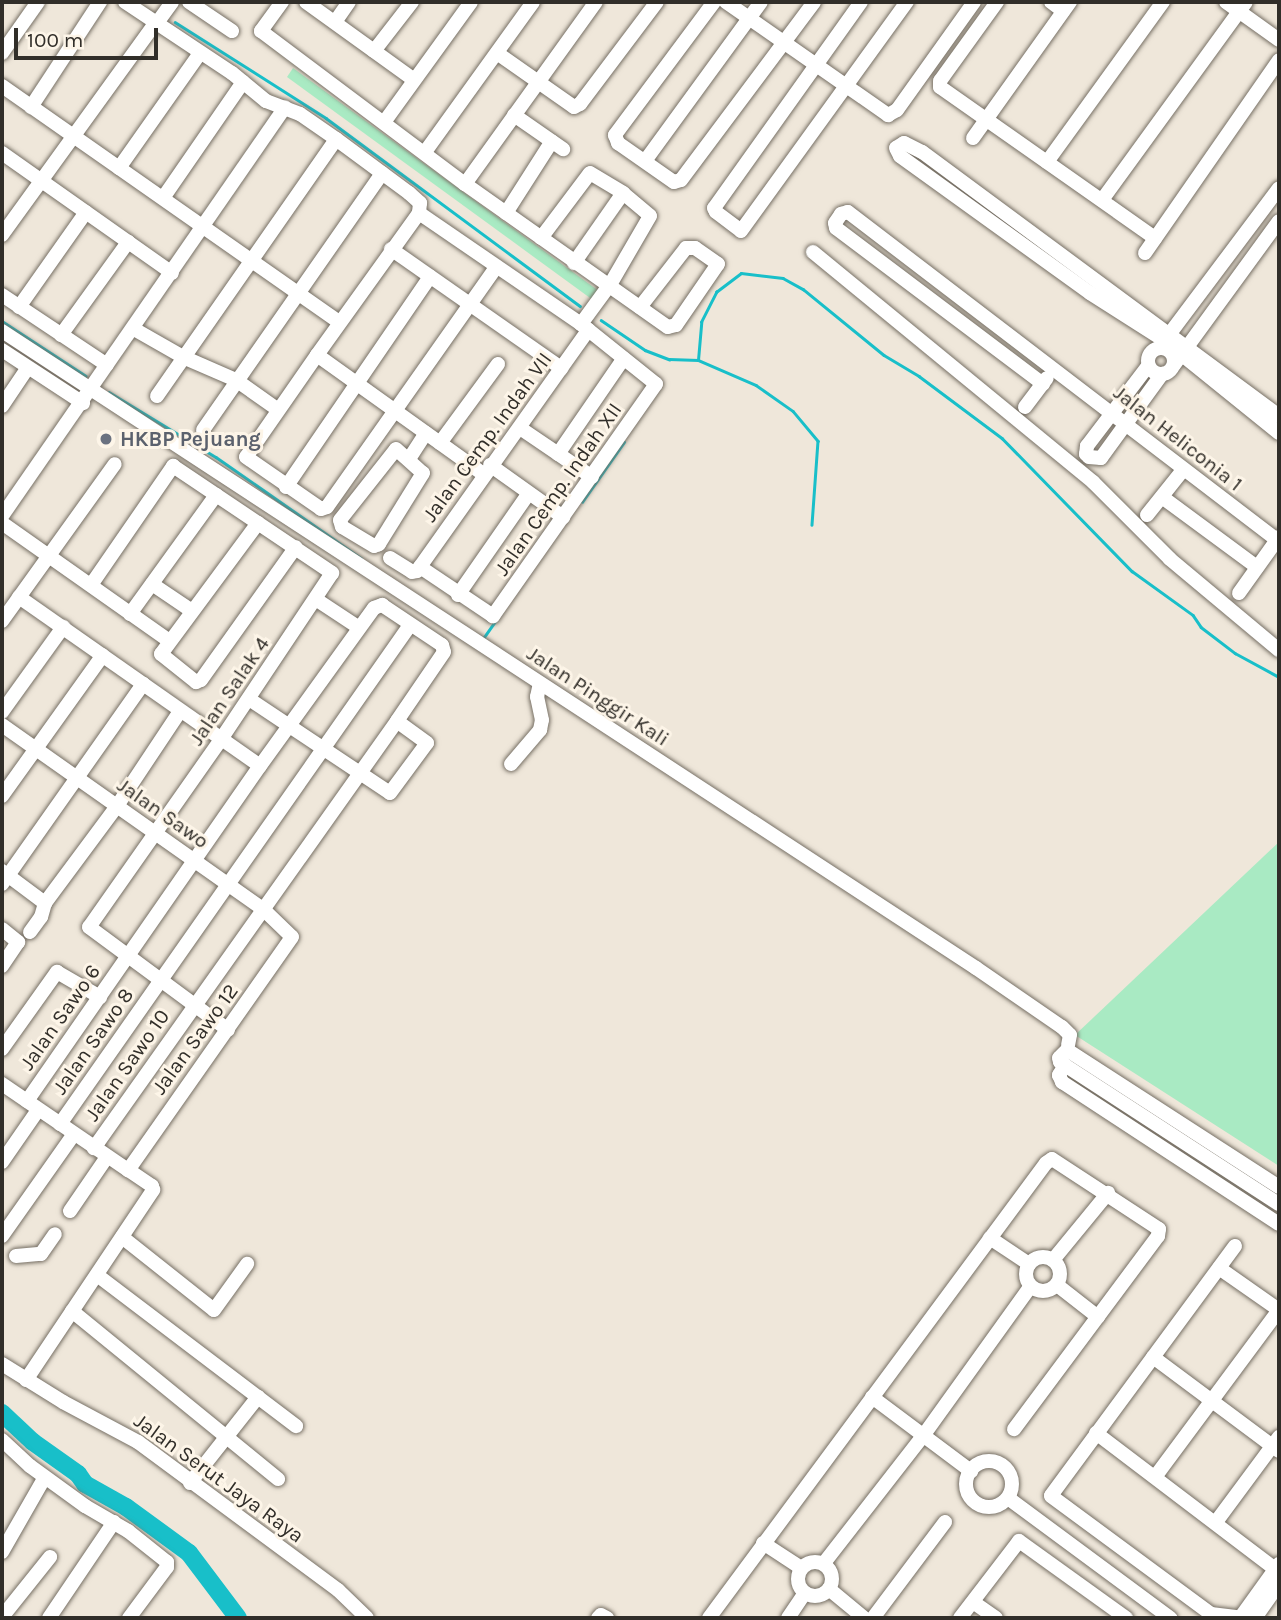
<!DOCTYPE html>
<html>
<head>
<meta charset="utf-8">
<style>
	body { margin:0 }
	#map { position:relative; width:1281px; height:1620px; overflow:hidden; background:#efe7da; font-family:Karla,sans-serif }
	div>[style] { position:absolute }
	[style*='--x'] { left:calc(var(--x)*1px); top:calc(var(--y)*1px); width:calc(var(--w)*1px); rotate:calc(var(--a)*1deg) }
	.green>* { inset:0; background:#a9eac3 }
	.stream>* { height:2.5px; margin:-1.25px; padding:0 1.25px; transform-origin:1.25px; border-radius:1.25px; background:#18bfc9 }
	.river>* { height:18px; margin:-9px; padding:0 9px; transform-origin:9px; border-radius:9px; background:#18bfc9 }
	.roads { filter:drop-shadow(0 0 2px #766f64) drop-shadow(0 0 2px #766f64) }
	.minor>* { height:14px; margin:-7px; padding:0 7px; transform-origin:7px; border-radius:7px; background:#fff }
	.minor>.ring { margin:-7px; padding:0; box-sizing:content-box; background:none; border:14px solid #fff; border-radius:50% }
	.dots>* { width:19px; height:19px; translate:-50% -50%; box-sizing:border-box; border:4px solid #fdf5e8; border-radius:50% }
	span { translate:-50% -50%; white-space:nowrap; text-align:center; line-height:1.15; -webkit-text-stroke:6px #fdf5e8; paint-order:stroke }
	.street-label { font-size:21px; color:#312e29 }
	.worship-label { font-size:21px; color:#5b616d; font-weight:700 }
	.left { translate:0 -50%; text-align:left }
	.frame { position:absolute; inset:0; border:4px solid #312e29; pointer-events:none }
	.scale { position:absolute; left:14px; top:28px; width:144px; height:32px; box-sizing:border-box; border:4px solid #312e29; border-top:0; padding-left:9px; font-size:21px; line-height:24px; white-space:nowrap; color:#312e29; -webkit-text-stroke:5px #fdf5e8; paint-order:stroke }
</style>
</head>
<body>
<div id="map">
	<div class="green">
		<div style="clip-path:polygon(293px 68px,603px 294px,597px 303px,287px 77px)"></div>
		<div style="clip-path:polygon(1279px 842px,1279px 1166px,1075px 1035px)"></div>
	</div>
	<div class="stream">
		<div style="--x:146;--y:2;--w:1;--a:0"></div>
		<div style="--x:175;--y:22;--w:179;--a:32.4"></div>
		<div style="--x:326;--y:118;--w:316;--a:36.5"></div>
		<div style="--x:601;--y:320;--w:53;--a:34.3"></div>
		<div style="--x:645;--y:350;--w:26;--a:21"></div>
		<div style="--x:669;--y:359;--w:29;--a:2"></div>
		<div style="--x:698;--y:360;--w:63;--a:23.3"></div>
		<div style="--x:756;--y:385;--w:45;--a:35.1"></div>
		<div style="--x:793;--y:411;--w:39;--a:50"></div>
		<div style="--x:818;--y:441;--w:84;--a:94.1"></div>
		<div style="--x:2;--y:321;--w:100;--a:33.2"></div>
		<div style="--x:698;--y:360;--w:38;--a:-85"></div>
		<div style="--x:701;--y:322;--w:34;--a:-63"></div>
		<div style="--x:716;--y:292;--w:31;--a:-37"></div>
		<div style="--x:741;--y:273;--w:42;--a:6.8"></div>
		<div style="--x:783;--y:278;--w:23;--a:29"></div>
		<div style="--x:803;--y:289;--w:104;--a:39.2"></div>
		<div style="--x:884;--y:355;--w:41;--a:31"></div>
		<div style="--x:919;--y:376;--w:104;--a:36.8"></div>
		<div style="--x:1002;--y:438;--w:186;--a:45.7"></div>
		<div style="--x:1132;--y:571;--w:75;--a:35.8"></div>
		<div style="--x:1193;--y:615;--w:14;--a:56"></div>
		<div style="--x:1201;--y:627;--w:43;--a:37.4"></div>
		<div style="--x:1235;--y:653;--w:50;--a:28.6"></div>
		<div style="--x:109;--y:392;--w:125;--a:31.3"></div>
		<div style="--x:216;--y:457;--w:177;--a:34.9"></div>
		<div style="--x:582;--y:502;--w:73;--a:-55"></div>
		<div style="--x:482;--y:640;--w:24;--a:-55"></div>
	</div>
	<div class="river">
		<div style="--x:2;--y:1413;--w:42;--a:43.1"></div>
		<div style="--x:33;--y:1442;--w:55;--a:35.4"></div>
		<div style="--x:78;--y:1474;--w:12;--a:55"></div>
		<div style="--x:85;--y:1484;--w:47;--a:29.3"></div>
		<div style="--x:126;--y:1507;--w:78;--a:36.1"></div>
		<div style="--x:189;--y:1553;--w:81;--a:53"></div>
	</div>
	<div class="roads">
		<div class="minor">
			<div style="--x:125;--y:2;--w:128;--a:33.6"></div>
			<div style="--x:232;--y:73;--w:44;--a:39.5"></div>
			<div style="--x:266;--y:101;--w:36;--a:21"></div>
			<div style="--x:300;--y:114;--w:44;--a:34.8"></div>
			<div style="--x:336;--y:139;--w:91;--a:36.5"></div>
			<div style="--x:409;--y:193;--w:15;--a:42"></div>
			<div style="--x:420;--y:203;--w:10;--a:96"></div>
			<div style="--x:419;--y:213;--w:196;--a:34.4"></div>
			<div style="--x:581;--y:324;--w:96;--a:38.7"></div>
			<div style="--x:656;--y:384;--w:284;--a:125.1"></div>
			<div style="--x:493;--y:616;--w:88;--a:-146.1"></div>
			<div style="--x:189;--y:2;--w:52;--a:34"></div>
			<div style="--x:282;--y:2;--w:36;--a:126"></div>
			<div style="--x:261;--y:31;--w:255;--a:36.9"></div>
			<div style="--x:465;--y:184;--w:248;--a:35.2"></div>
			<div style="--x:668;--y:327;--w:8;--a:-14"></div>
			<div style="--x:676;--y:325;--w:74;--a:-55.5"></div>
			<div style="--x:718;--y:264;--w:28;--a:-145"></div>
			<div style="--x:695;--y:248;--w:9;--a:180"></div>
			<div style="--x:686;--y:248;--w:75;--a:127.9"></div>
			<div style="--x:306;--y:2;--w:133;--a:35.8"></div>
			<div style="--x:714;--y:2;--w:166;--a:126.7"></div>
			<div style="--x:615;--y:135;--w:9;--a:69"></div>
			<div style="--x:618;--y:143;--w:68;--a:34.9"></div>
			<div style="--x:674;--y:182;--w:7;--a:-16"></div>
			<div style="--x:681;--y:180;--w:222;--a:-53.2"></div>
			<div style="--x:726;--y:2;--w:198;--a:34.9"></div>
			<div style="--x:888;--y:115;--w:10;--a:-29"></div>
			<div style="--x:897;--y:110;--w:133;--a:-54.5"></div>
			<div style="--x:861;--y:2;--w:253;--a:125.5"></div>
			<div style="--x:714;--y:208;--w:4;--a:63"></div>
			<div style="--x:716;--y:212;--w:31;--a:37"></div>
			<div style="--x:741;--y:231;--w:283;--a:-54.1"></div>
			<div style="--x:997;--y:2;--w:97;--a:125.8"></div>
			<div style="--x:940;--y:81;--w:6;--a:90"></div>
			<div style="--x:940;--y:87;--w:263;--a:35.1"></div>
			<div style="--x:1051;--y:2;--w:15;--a:37"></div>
			<div style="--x:1226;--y:2;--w:65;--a:35.6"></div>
			<div style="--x:335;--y:22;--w:24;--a:-55"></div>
			<div style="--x:157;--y:23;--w:26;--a:-54"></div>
			<div style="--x:374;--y:51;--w:62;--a:-52.2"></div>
			<div style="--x:2;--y:53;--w:62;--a:-54.8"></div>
			<div style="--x:497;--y:53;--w:94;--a:35"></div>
			<div style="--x:574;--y:107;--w:7;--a:-27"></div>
			<div style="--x:580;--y:104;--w:128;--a:-53"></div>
			<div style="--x:2;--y:86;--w:411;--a:35"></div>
			<div style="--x:31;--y:107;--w:126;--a:-56.7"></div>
			<div style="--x:514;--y:115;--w:60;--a:34.8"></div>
			<div style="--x:385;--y:121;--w:147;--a:-54.1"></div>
			<div style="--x:973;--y:138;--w:167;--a:-54.5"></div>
			<div style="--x:425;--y:152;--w:185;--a:-54.2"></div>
			<div style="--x:2;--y:153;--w:208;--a:35.2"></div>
			<div style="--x:645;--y:161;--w:197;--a:-53.9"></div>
			<div style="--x:1047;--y:162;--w:198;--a:-54.1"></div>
			<div style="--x:119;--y:168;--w:141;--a:-54.8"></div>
			<div style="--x:465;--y:184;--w:224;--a:-54.3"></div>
			<div style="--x:163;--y:198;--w:141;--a:-55.4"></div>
			<div style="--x:1102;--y:200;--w:245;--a:-54"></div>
			<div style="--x:419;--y:213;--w:175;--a:125.7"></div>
			<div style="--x:317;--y:355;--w:204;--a:35.6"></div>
			<div style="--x:506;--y:213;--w:85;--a:-57.4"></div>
			<div style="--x:2;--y:235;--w:263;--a:-54.1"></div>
			<div style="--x:541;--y:238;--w:81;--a:-53"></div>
			<div style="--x:590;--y:173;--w:39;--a:31"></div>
			<div style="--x:623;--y:193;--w:35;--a:40"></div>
			<div style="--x:650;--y:216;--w:78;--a:120.2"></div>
			<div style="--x:611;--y:283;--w:51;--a:126.2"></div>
			<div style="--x:391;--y:249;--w:208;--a:35"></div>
			<div style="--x:813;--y:252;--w:362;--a:39.4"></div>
			<div style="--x:1093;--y:482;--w:109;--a:45"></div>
			<div style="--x:1170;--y:559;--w:142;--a:39.9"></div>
			<div style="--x:1145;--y:253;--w:235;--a:-55.2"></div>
			<div style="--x:574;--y:263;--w:85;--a:-55"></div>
			<div style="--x:2;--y:295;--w:126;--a:33.7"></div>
			<div style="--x:19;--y:307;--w:116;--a:-54.8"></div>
			<div style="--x:134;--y:329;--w:56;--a:29.7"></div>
			<div style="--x:183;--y:357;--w:58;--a:23.5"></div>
			<div style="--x:236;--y:380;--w:50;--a:35.3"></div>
			<div style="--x:2;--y:331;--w:1164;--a:33.18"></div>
			<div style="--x:976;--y:968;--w:104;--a:34.5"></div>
			<div style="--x:1062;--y:1027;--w:11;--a:45"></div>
			<div style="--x:1070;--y:1035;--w:10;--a:101"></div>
			<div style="--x:61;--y:335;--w:115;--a:-54.2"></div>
			<div style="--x:1165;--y:340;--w:190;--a:-53.1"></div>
			<div class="ring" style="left:1148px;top:348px;width:12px;height:12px"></div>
			<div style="--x:2;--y:350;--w:97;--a:33.2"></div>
			<div style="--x:317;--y:355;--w:124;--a:124.8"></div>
			<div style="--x:246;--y:457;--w:91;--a:34.7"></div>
			<div style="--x:321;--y:509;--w:6;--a:-18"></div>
			<div style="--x:327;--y:507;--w:294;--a:-54.8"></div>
			<div style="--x:1174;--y:365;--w:178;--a:-53.9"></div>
			<div style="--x:1148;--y:366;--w:101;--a:127.3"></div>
			<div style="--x:1087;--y:446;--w:8;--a:97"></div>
			<div style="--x:1086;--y:454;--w:4;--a:45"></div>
			<div style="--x:1089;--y:457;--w:12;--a:5"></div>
			<div style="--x:1101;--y:458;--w:104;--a:-54"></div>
			<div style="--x:1043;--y:384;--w:259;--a:-143"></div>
			<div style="--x:836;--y:228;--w:5;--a:-101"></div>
			<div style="--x:835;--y:223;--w:11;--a:-56"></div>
			<div style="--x:841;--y:214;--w:7;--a:-16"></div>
			<div style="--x:848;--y:212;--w:540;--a:37.4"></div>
			<div style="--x:157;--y:396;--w:313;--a:-55.1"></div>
			<div style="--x:2;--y:406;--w:45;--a:-56"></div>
			<div style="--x:1025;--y:407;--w:36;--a:-53"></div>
			<div style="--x:1279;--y:416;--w:444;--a:-143.5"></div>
			<div style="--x:922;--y:152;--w:20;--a:-153"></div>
			<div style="--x:904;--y:143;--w:9;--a:148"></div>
			<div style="--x:896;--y:148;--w:9;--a:63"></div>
			<div style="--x:900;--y:156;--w:234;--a:35.8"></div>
			<div style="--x:1090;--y:293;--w:89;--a:32.6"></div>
			<div style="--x:1165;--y:341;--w:146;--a:38.9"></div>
			<div style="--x:520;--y:428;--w:87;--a:34.2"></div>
			<div style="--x:203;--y:430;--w:313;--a:-55.1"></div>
			<div style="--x:440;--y:443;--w:98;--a:-53.7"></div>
			<div style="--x:396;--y:449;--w:36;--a:42"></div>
			<div style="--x:423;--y:473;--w:84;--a:121.8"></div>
			<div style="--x:379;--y:544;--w:5;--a:158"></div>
			<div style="--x:374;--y:546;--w:37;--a:-149"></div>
			<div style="--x:342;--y:527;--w:7;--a:-106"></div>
			<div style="--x:340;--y:520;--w:90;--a:-51.7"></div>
			<div style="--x:558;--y:454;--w:116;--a:-55.5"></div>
			<div style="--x:409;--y:459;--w:31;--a:-57"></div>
			<div style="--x:490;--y:465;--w:90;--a:35.5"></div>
			<div style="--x:286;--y:487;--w:255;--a:-55.6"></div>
			<div style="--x:1162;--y:497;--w:118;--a:36.4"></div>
			<div style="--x:1147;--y:515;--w:58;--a:-51.3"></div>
			<div style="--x:2;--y:516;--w:497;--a:-55.3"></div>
			<div style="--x:2;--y:523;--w:204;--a:35.2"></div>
			<div style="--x:258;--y:523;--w:163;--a:126.5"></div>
			<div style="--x:161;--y:654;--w:45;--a:38.7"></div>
			<div style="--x:196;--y:682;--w:5;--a:-22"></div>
			<div style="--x:201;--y:680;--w:163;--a:-54.5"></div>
			<div style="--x:390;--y:558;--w:26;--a:32"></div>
			<div style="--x:412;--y:572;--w:5;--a:-11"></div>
			<div style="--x:417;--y:571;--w:296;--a:-54.6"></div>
			<div style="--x:152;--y:584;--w:48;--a:34"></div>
			<div style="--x:91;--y:585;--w:145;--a:-55.4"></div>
			<div style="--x:173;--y:466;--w:192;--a:33.9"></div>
			<div style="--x:332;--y:573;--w:198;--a:123.7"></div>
			<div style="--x:222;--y:738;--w:231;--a:125.1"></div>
			<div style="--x:89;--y:927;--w:173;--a:36.5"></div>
			<div style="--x:1239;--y:593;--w:69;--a:-54.5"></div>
			<div style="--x:458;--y:595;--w:124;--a:-55.2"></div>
			<div style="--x:19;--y:597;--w:294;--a:35"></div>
			<div style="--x:317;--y:600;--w:49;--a:33.4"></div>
			<div style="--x:130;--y:614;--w:147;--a:-54.1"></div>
			<div style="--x:2;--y:621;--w:193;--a:-54.3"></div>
			<div style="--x:249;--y:699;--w:169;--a:33.7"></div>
			<div style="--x:390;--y:793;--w:62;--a:-53.5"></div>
			<div style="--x:427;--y:743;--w:37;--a:-144"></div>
			<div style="--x:2;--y:712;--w:105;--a:-54.3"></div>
			<div style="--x:2;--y:725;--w:319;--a:35.2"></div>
			<div style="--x:263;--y:909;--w:40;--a:44"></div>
			<div style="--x:292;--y:937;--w:285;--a:125.1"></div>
			<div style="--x:128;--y:1170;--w:153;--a:-145.7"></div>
			<div style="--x:511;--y:764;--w:45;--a:-49.5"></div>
			<div style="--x:540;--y:730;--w:10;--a:-79"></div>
			<div style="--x:542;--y:720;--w:24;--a:-102"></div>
			<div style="--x:537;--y:697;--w:14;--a:-78"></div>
			<div style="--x:2;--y:796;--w:173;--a:-54.4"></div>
			<div style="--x:2;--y:871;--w:54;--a:36.7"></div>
			<div style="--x:45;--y:903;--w:121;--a:-53.4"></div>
			<div style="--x:117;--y:806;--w:114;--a:-56.4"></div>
			<div style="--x:2;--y:884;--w:245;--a:-54.8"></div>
			<div style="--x:2;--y:929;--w:21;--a:39"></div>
			<div style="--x:18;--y:942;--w:29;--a:124"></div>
			<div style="--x:30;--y:932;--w:19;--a:-54"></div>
			<div style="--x:41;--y:917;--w:15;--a:-74"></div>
			<div style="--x:2;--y:1049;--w:95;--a:-54.5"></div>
			<div style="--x:57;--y:972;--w:50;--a:30.2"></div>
			<div style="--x:1065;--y:1065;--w:12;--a:121"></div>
			<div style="--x:1059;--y:1075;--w:8;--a:67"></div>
			<div style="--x:1062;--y:1082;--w:259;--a:33.2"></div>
			<div style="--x:27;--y:1101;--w:408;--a:-55.2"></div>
			<div style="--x:260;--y:766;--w:195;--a:-54.2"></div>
			<div style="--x:374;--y:608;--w:9;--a:-21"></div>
			<div style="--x:382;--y:605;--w:72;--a:33.7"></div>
			<div style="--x:442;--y:645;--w:7;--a:74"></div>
			<div style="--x:444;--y:652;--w:83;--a:124.3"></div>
			<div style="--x:397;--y:721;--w:524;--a:125.36"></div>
			<div style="--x:60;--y:1124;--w:610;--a:-54.95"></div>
			<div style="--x:2;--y:1162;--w:63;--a:-55.3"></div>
			<div style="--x:1279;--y:1187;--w:252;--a:-147.1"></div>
			<div style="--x:1067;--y:1050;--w:11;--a:135"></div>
			<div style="--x:1059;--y:1058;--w:4;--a:76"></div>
			<div style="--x:1060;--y:1062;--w:261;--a:33"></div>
			<div style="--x:70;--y:1211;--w:65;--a:-55.6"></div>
			<div style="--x:2;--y:1236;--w:125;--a:-54.8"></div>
			<div style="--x:122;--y:1237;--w:117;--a:38.4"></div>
			<div style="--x:214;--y:1310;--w:57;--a:-54.3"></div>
			<div style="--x:990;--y:1238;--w:47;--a:33.7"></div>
			<div style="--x:1235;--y:1246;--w:310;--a:126.4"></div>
			<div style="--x:1051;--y:1496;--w:199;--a:36.4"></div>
			<div style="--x:1211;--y:1614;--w:33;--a:7"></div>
			<div style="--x:16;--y:1256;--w:25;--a:-5"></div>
			<div style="--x:41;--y:1254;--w:24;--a:-55"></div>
			<div class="ring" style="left:1026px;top:1257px;width:20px;height:20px"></div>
			<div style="--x:1053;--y:1260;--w:87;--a:-50.6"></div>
			<div style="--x:1219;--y:1268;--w:73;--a:35"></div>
			<div style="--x:97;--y:1275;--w:250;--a:37.2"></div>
			<div style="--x:1057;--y:1285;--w:52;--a:38"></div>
			<div style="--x:72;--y:1311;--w:266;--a:39.2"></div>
			<div style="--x:1153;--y:1357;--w:157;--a:36.7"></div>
			<div style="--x:2;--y:1364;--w:72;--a:31.9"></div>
			<div style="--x:63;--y:1402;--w:85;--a:28.1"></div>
			<div style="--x:138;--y:1442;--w:249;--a:36.5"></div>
			<div style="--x:338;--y:1590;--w:40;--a:44"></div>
			<div style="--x:26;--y:1380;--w:229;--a:-56.2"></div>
			<div style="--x:153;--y:1190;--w:4;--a:-104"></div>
			<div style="--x:152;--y:1186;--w:29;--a:-146"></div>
			<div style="--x:872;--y:1397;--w:124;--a:36.8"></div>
			<div style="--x:1096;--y:1433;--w:230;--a:37.2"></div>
			<div style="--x:2;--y:1440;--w:38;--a:43"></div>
			<div style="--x:30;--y:1466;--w:68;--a:36"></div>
			<div style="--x:85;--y:1506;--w:50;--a:30.2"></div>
			<div style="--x:128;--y:1531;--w:50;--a:38.5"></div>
			<div style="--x:167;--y:1562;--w:5;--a:90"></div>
			<div style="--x:167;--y:1567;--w:64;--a:126.7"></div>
			<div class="ring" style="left:966px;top:1461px;width:32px;height:32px"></div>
			<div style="--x:1155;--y:1477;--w:208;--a:-53.4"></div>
			<div style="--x:190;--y:1483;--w:110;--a:-51.7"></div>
			<div style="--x:1008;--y:1498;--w:202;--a:36.5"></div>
			<div style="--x:1216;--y:1522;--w:106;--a:-53.5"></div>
			<div style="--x:763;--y:1543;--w:45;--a:33.3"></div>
			<div style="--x:2;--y:1552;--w:86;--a:-60.2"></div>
			<div class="ring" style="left:798px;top:1562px;width:20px;height:20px"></div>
			<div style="--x:824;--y:1563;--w:161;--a:-52.1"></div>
			<div style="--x:923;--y:1436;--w:183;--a:-54.3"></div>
			<div style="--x:829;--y:1589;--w:45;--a:39.6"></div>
			<div style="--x:973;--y:1602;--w:28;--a:35"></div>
			<div style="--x:2;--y:1617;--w:77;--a:-51.3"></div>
			<div style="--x:49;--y:1618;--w:116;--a:-55.9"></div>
			<div style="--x:598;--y:1618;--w:4;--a:-45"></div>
			<div style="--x:601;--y:1615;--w:7;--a:27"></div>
			<div style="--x:709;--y:1618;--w:566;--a:-53.47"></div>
			<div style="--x:1046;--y:1163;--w:7;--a:-34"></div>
			<div style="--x:1052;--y:1159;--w:128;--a:33.2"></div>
			<div style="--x:1159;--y:1229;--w:7;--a:98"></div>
			<div style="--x:1158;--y:1236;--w:241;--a:126.7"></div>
			<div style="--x:788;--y:1618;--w:30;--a:-56"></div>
			<div style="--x:873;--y:1618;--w:120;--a:-53.1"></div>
			<div style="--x:960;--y:1618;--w:97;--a:-52.5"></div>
			<div style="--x:1019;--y:1541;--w:132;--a:35.7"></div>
			<div style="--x:1240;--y:1618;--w:67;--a:-54.2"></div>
			<div style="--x:1255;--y:1618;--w:42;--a:-54.8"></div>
		</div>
	</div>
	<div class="dots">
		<div style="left:106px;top:439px;background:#6b7280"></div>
	</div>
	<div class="street-label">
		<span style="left:487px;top:437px;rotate:-54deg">Jalan Cemp. Indah VII</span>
		<span style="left:1178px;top:438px;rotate:38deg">Jalan Heliconia 1</span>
		<span style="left:558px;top:489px;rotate:-55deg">Jalan Cemp. Indah XII</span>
		<span style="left:229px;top:691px;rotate:-56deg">Jalan Salak 4</span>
		<span style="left:598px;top:696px;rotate:33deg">Jalan Pinggir Kali</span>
		<span style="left:163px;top:813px;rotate:35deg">Jalan Sawo</span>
		<span style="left:60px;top:1017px;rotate:-55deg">Jalan Sawo 6</span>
		<span style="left:195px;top:1039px;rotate:-54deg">Jalan Sawo 12</span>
		<span style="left:93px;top:1041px;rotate:-55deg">Jalan Sawo 8</span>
		<span style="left:127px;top:1065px;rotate:-55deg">Jalan Sawo 10</span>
		<span style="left:219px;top:1478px;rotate:36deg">Jalan Serut Jaya Raya</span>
	</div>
	<div class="worship-label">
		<span class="left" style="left:120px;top:439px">HKBP Pejuang</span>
	</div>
	<div class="frame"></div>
	<div class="scale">100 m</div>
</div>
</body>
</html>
